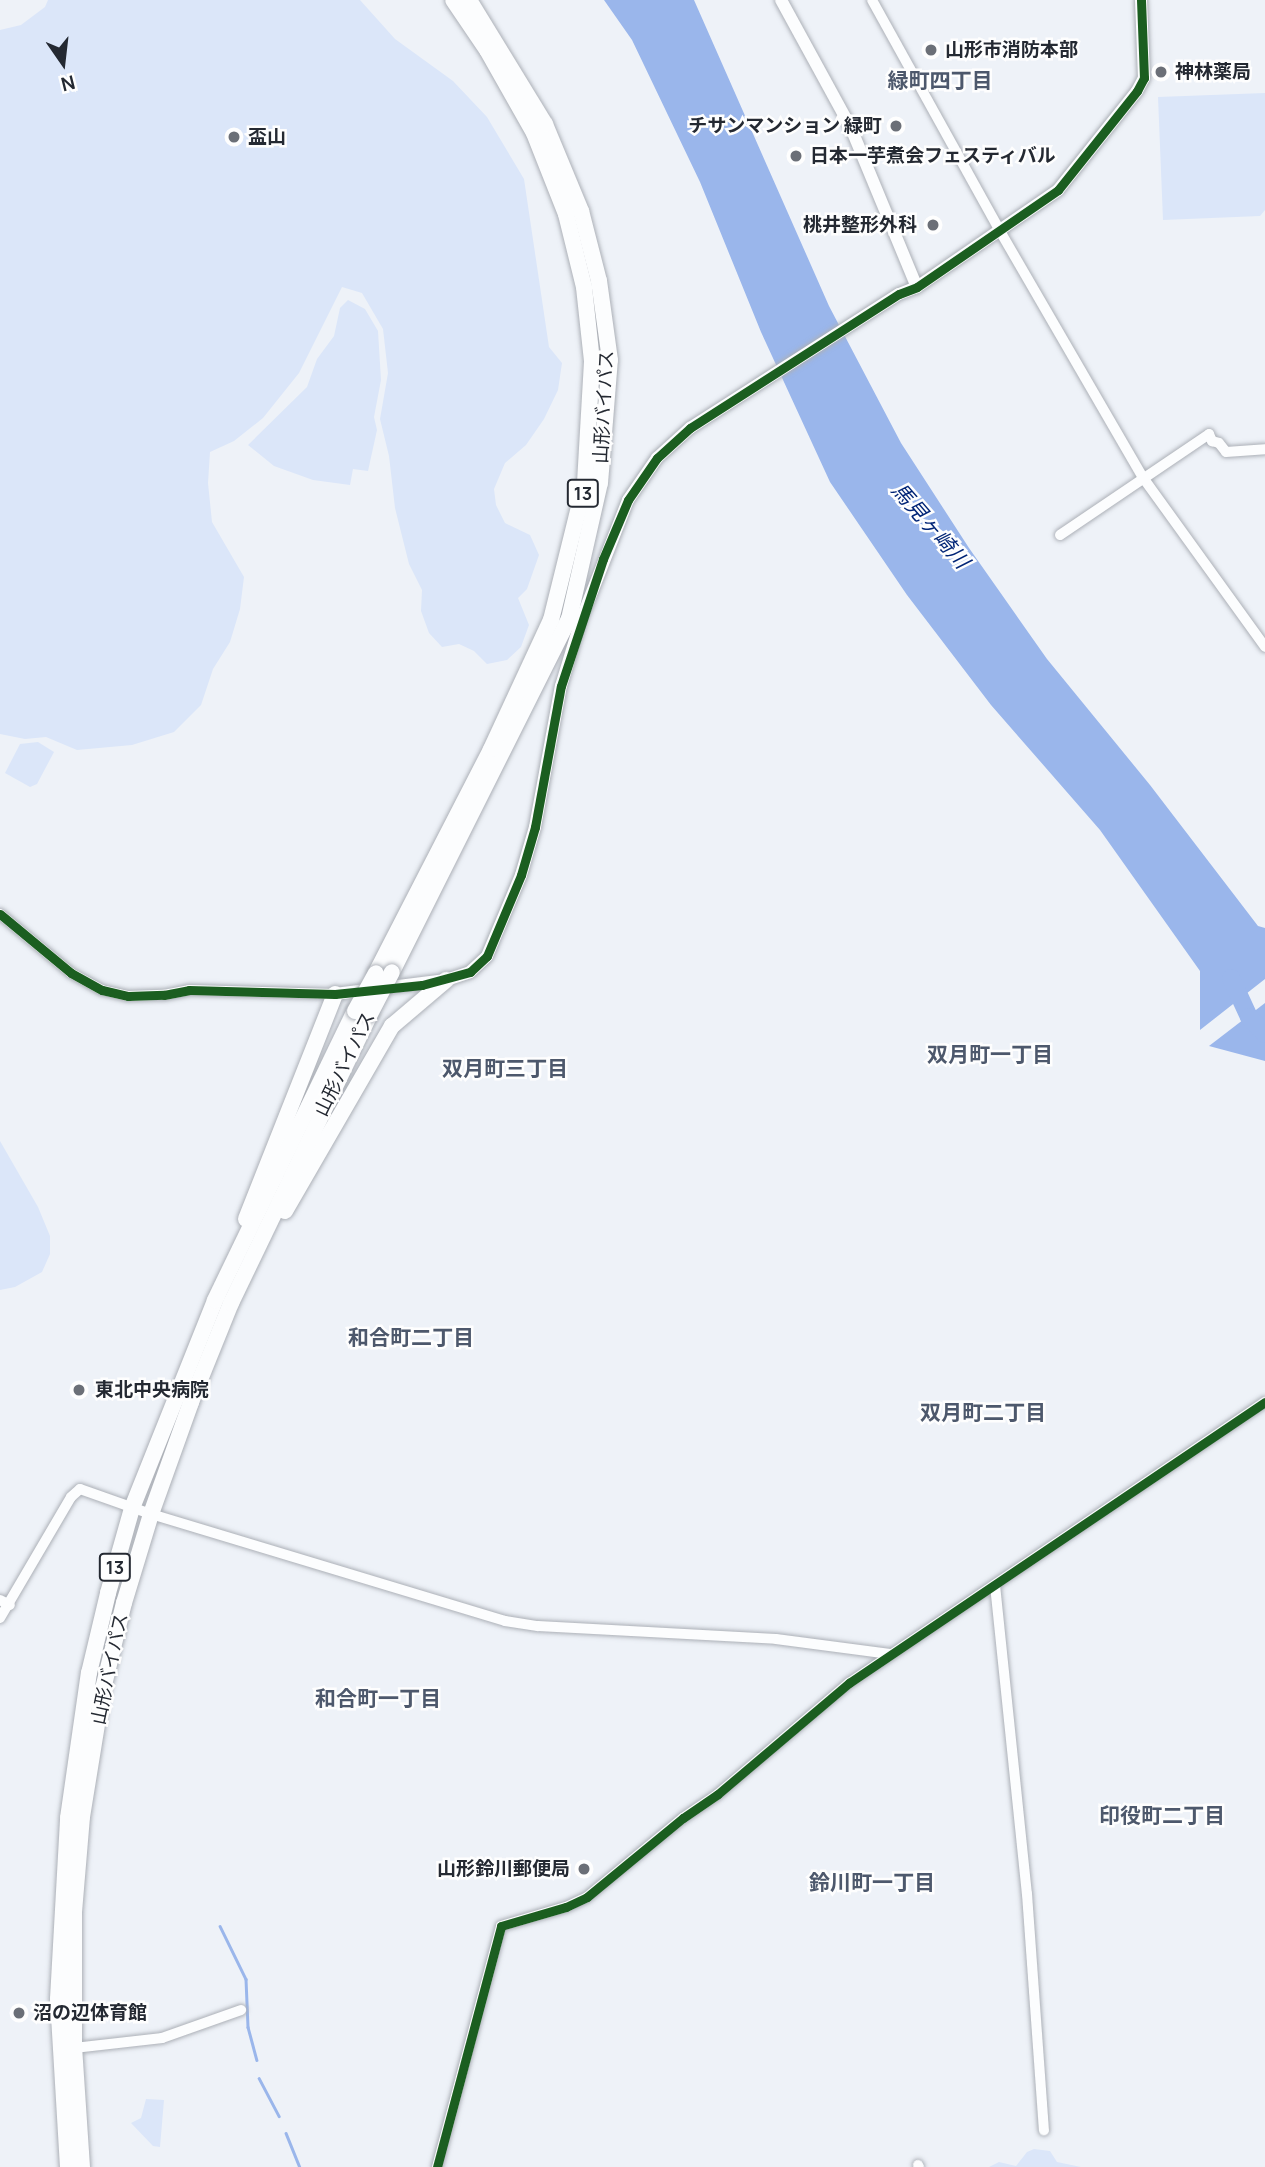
<!DOCTYPE html>
<html>
<head>
<meta charset="utf-8">
<style>
	body { margin:0 }
	#map { position:relative; width:1265px; height:2167px; overflow:hidden; background:#eef2f8; font-family:Manrope,"Noto Sans JP",sans-serif }
	div>[style] { position:absolute }
	[style*='--x'] { left:calc(var(--x)*1px); top:calc(var(--y)*1px); width:calc(var(--w)*1px); rotate:calc(var(--a)*1deg) }
	.green>* { inset:0; background:#dbe6f9 }
	.water>* { inset:0; background:#9ab6eb }
	.stream>* { height:2.5px; margin:-1.25px; padding:0 1.25px; transform-origin:1.25px; border-radius:1.25px; background:#9ab6eb }
	.river>* { height:18px; margin:-9px; padding:0 9px; transform-origin:9px; border-radius:9px; background:#9ab6eb }
	.roads { filter:drop-shadow(0 0 2px #acb0b7) drop-shadow(0 0 2px #acb0b7) }
	.minor>* { height:10px; margin:-5px; padding:0 5px; transform-origin:5px; border-radius:5px; background:#fcfdfe }
	.tertiary>* { height:12px; margin:-6px; padding:0 6px; transform-origin:6px; border-radius:6px; background:#fcfdfe }
	.trunk>* { height:16px; margin:-8px; padding:0 8px; transform-origin:8px; border-radius:8px; background:#fcfdfe }
	.bridges { filter:drop-shadow(0 0 2px #acb0b7) drop-shadow(0 0 2px #acb0b7) }
	.trunk-bridge>* { height:16px; margin:-8px; padding:0 8px; transform-origin:8px; border-radius:8px; background:#fcfdfe }
	.cycleway>* { height:9px; margin:-4.5px; padding:0 4.5px; transform-origin:4.5px; border-radius:4.5px; background:#1b5e20 }
	.dots>* { width:19px; height:19px; translate:-50% -50%; box-sizing:border-box; border:4px solid #fefefe; border-radius:50% }
	span { translate:-50% -50%; white-space:nowrap; text-align:center; line-height:1.15; -webkit-text-stroke:5px #fefefe; paint-order:stroke }
	.shield-label span { padding:2px 5px; background:#fefefe; border:2px solid; border-radius:5px; -webkit-text-stroke-width:0 }
	.shield-label { font-size:18px; color:#242932; font-weight:700 }
	.poi-label { font-size:19px; color:#242932; font-weight:700 }
	.left { translate:0 -50%; text-align:left }
	.right { translate:-100% -50%; text-align:right }
	.street-label { font-size:19px; color:#242932 }
	.neighbourhood-label { font-size:21px; color:#4d586c; font-weight:700 }
	.water-label { font-size:21px; color:#002476; font-style:italic }
	.north { position:absolute; left:28px; top:28px; width:70px; height:70px; -webkit-text-stroke:5px #fefefe; paint-order:stroke; rotate:166deg; font-size:19px; font-weight:700; line-height:28px; text-align:center; color:#242932 }
	.north::after { content:''; display:block; margin:auto; width:24px; height:32px; background:#242932; clip-path:polygon(50% 0,100% 100%,50% 72%,0 100%) }
</style>
</head>
<body>
<div id="map">
	<div class="green">
		<div style="clip-path:polygon(48px 0,360px 0,395px 39px,453px 81px,487px 117px,524px 179px,549px 347px,562px 363px,558px 390px,544px 419px,526px 445px,505px 463px,494px 489px,496px 505px,505px 523px,530px 535px,539px 555px,527px 589px,518px 598px,529px 625px,521px 647px,507px 660px,487px 664px,474px 651px,459px 644px,442px 647px,429px 633px,421px 611px,422px 590px,409px 564px,395px 508px,389px 456px,380px 419px,388px 373px,383px 329px,362px 293px,342px 287px,299px 373px,263px 418px,234px 441px,210px 452px,208px 483px,212px 522px,244px 577px,240px 609px,230px 642px,213px 669px,201px 705px,174px 732px,132px 745px,77px 750px,46px 737px,25px 739px,0 734px,0 30px,21px 25px,45px 7px)"></div>
		<div style="clip-path:polygon(1265px 93px,1265px 210px,1260px 216px,1163px 220px,1158px 97px)"></div>
		<div style="clip-path:polygon(348px 300px,365px 309px,378px 331px,381px 380px,374px 417px,377px 430px,368px 471px,353px 469px,350px 485px,313px 480px,274px 466px,248px 445px,307px 387px,317px 359px,334px 336px,340px 308px)"></div>
		<div style="clip-path:polygon(38px 742px,54px 752px,37px 784px,30px 787px,5px 773px,20px 744px)"></div>
		<div style="clip-path:polygon(0 1141px,38px 1207px,50px 1236px,50px 1254px,42px 1272px,15px 1287px,0 1290px)"></div>
		<div style="clip-path:polygon(146px 2099px,164px 2100px,160px 2147px,153px 2146px,131px 2123px,141px 2118px)"></div>
		<div style="clip-path:polygon(1034px 2149px,1050px 2151px,1057px 2162px,1081px 2167px,989px 2167px,999px 2162px,1016px 2166px,1027px 2152px)"></div>
	</div>
	<div class="water">
		<div style="clip-path:polygon(604px 0,694px 0,829px 306px,901px 443px,969px 548px,1047px 659px,1150px 785px,1258px 926px,1265px 928px,1265px 979px,1200px 1030px,1200px 971px,1100px 830px,991px 705px,907px 595px,830px 482px,761px 332px,700px 182px,632px 40px)"></div>
		<div style="clip-path:polygon(1265px 1003px,1265px 1061px,1209px 1046px)"></div>
	</div>
	<div class="stream">
		<div style="--x:220;--y:1926;--w:59;--a:63.9"></div>
		<div style="--x:246;--y:1979;--w:48;--a:87.6"></div>
		<div style="--x:248;--y:2027;--w:34;--a:75"></div>
		<div style="--x:259;--y:2078;--w:43;--a:62.2"></div>
		<div style="--x:286;--y:2133;--w:37;--a:68"></div>
	</div>
	<div class="river">
		<div style="--x:1231;--y:978;--w:43;--a:65.2"></div>
		<div style="--x:1249;--y:1017;--w:23;--a:47"></div>
	</div>
	<div class="roads">
		<div class="minor">
			<div style="--x:872;--y:0;--w:264;--a:61"></div>
			<div style="--x:1000;--y:231;--w:287;--a:59.9"></div>
			<div style="--x:1144;--y:479;--w:207;--a:54.2"></div>
			<div style="--x:1060;--y:535;--w:180;--a:-34.1"></div>
			<div style="--x:1209;--y:434;--w:8;--a:67"></div>
			<div style="--x:1212;--y:441;--w:7;--a:16"></div>
			<div style="--x:1219;--y:443;--w:11;--a:52"></div>
			<div style="--x:1226;--y:452;--w:39;--a:-4"></div>
			<div style="--x:0;--y:914;--w:92;--a:39.7"></div>
			<div style="--x:71;--y:973;--w:35;--a:29"></div>
			<div style="--x:102;--y:990;--w:27;--a:13"></div>
			<div style="--x:128;--y:996;--w:36;--a:-2"></div>
			<div style="--x:164;--y:995;--w:25;--a:-11"></div>
			<div style="--x:189;--y:990;--w:146;--a:1.6"></div>
			<div style="--x:995;--y:1585;--w:311;--a:84.1"></div>
			<div style="--x:1027;--y:1894;--w:237;--a:85.9"></div>
			<div style="--x:0;--y:1600;--w:11;--a:27"></div>
			<div style="--x:0;--y:1618;--w:140;--a:-59.6"></div>
			<div style="--x:71;--y:1497;--w:12;--a:-42"></div>
			<div style="--x:80;--y:1489;--w:75;--a:19.4"></div>
			<div style="--x:151;--y:1514;--w:370;--a:16.8"></div>
			<div style="--x:505;--y:1621;--w:33;--a:9"></div>
			<div style="--x:538;--y:1626;--w:238;--a:3.1"></div>
			<div style="--x:776;--y:1639;--w:115;--a:7.5"></div>
			<div style="--x:74;--y:2048;--w:89;--a:-6.5"></div>
			<div style="--x:162;--y:2038;--w:84;--a:-19.5"></div>
			<div style="--x:918;--y:2165;--w:2;--a:63"></div>
			<div style="--x:437;--y:2167;--w:249;--a:-75.1"></div>
			<div style="--x:501;--y:1926;--w:68;--a:-16.3"></div>
			<div style="--x:566;--y:1907;--w:23;--a:-25"></div>
			<div style="--x:587;--y:1897;--w:124;--a:-39.5"></div>
			<div style="--x:683;--y:1818;--w:42;--a:-34.4"></div>
			<div style="--x:718;--y:1794;--w:172;--a:-40.3"></div>
			<div style="--x:849;--y:1683;--w:502;--a:-34.04"></div>
		</div>
		<div class="tertiary">
			<div style="--x:781;--y:0;--w:146;--a:61.3"></div>
			<div style="--x:851;--y:128;--w:172;--a:67.5"></div>
			<div style="--x:335;--y:994;--w:112;--a:-7.2"></div>
			<div style="--x:446;--y:980;--w:25;--a:-18"></div>
			<div style="--x:470;--y:972;--w:23;--a:-43"></div>
			<div style="--x:487;--y:956;--w:88;--a:-67.2"></div>
			<div style="--x:521;--y:875;--w:50;--a:-73.7"></div>
			<div style="--x:535;--y:827;--w:143;--a:-79.6"></div>
			<div style="--x:561;--y:686;--w:69;--a:-73.1"></div>
			<div style="--x:581;--y:620;--w:129;--a:-68.6"></div>
			<div style="--x:628;--y:500;--w:51;--a:-55.4"></div>
			<div style="--x:657;--y:458;--w:45;--a:-42.3"></div>
			<div style="--x:690;--y:428;--w:248;--a:-32.7"></div>
			<div style="--x:899;--y:294;--w:19;--a:-21"></div>
			<div style="--x:917;--y:287;--w:171;--a:-34.5"></div>
			<div style="--x:1058;--y:190;--w:127;--a:-51.4"></div>
			<div style="--x:1137;--y:91;--w:15;--a:-62"></div>
			<div style="--x:1144;--y:78;--w:78;--a:-92.2"></div>
		</div>
		<div class="trunk">
			<div style="--x:392;--y:972;--w:395;--a:-63.4"></div>
			<div style="--x:569;--y:619;--w:139;--a:-77.2"></div>
			<div style="--x:600;--y:483;--w:123;--a:-85.4"></div>
			<div style="--x:610;--y:360;--w:80;--a:-97.9"></div>
			<div style="--x:599;--y:281;--w:72;--a:-104.4"></div>
			<div style="--x:581;--y:211;--w:94;--a:-112.5"></div>
			<div style="--x:545;--y:124;--w:145;--a:-121.5"></div>
			<div style="--x:376;--y:973;--w:252;--a:-62.8"></div>
			<div style="--x:491;--y:749;--w:142;--a:-65.1"></div>
			<div style="--x:551;--y:620;--w:141;--a:-76.1"></div>
			<div style="--x:585;--y:483;--w:122;--a:-86.7"></div>
			<div style="--x:592;--y:361;--w:74;--a:-96.2"></div>
			<div style="--x:584;--y:287;--w:75;--a:-103.9"></div>
			<div style="--x:566;--y:214;--w:87;--a:-111.6"></div>
			<div style="--x:534;--y:133;--w:95;--a:-119.5"></div>
			<div style="--x:487;--y:50;--w:60;--a:-124.2"></div>
			<div style="--x:285;--y:1211;--w:214;--a:-60"></div>
			<div style="--x:392;--y:1026;--w:71;--a:-40.4"></div>
			<div style="--x:246;--y:1219;--w:242;--a:-68.4"></div>
			<div style="--x:68;--y:2167;--w:168;--a:-93.4"></div>
			<div style="--x:58;--y:1999;--w:181;--a:-86.8"></div>
			<div style="--x:68;--y:1818;--w:147;--a:-81.8"></div>
			<div style="--x:89;--y:1673;--w:82;--a:-76.6"></div>
			<div style="--x:108;--y:1593;--w:88;--a:-74.2"></div>
			<div style="--x:132;--y:1508;--w:224;--a:-68.2"></div>
			<div style="--x:215;--y:1300;--w:321;--a:-64.2"></div>
			<div style="--x:82;--y:2167;--w:119;--a:-93.8"></div>
			<div style="--x:74;--y:2048;--w:136;--a:-90"></div>
			<div style="--x:74;--y:1912;--w:95;--a:-85.2"></div>
			<div style="--x:82;--y:1817;--w:126;--a:-80.8"></div>
			<div style="--x:102;--y:1693;--w:93;--a:-76.3"></div>
			<div style="--x:124;--y:1603;--w:93;--a:-73.1"></div>
			<div style="--x:151;--y:1514;--w:119;--a:-70.3"></div>
			<div style="--x:191;--y:1402;--w:107;--a:-68"></div>
			<div style="--x:231;--y:1303;--w:321;--a:-64.3"></div>
		</div>
	</div>
	<div class="bridges">
		<div class="trunk-bridge">
			<div style="--x:355;--y:1011;--w:43;--a:-61.1"></div>
			<div style="--x:370;--y:1014;--w:47;--a:-62.4"></div>
		</div>
	</div>
	<div class="cycleway">
		<div style="--x:0;--y:914;--w:92;--a:39.7"></div>
		<div style="--x:71;--y:973;--w:35;--a:29"></div>
		<div style="--x:102;--y:990;--w:27;--a:13"></div>
		<div style="--x:128;--y:996;--w:36;--a:-2"></div>
		<div style="--x:164;--y:995;--w:25;--a:-11"></div>
		<div style="--x:189;--y:990;--w:146;--a:1.6"></div>
		<div style="--x:335;--y:994;--w:87;--a:-5.9"></div>
		<div style="--x:422;--y:985;--w:50;--a:-15.2"></div>
		<div style="--x:470;--y:972;--w:23;--a:-43"></div>
		<div style="--x:487;--y:956;--w:88;--a:-67.2"></div>
		<div style="--x:521;--y:875;--w:50;--a:-73.7"></div>
		<div style="--x:535;--y:827;--w:143;--a:-79.6"></div>
		<div style="--x:561;--y:686;--w:134;--a:-71.7"></div>
		<div style="--x:603;--y:559;--w:64;--a:-67"></div>
		<div style="--x:628;--y:500;--w:51;--a:-55.4"></div>
		<div style="--x:657;--y:458;--w:45;--a:-42.3"></div>
		<div style="--x:690;--y:428;--w:248;--a:-32.7"></div>
		<div style="--x:899;--y:294;--w:19;--a:-21"></div>
		<div style="--x:917;--y:287;--w:171;--a:-34.5"></div>
		<div style="--x:1058;--y:190;--w:127;--a:-51.4"></div>
		<div style="--x:1137;--y:91;--w:15;--a:-62"></div>
		<div style="--x:1144;--y:78;--w:78;--a:-92.2"></div>
		<div style="--x:437;--y:2167;--w:249;--a:-75.1"></div>
		<div style="--x:501;--y:1926;--w:68;--a:-16.3"></div>
		<div style="--x:566;--y:1907;--w:23;--a:-25"></div>
		<div style="--x:587;--y:1897;--w:124;--a:-39.5"></div>
		<div style="--x:683;--y:1818;--w:42;--a:-34.4"></div>
		<div style="--x:718;--y:1794;--w:172;--a:-40.3"></div>
		<div style="--x:849;--y:1683;--w:502;--a:-34.04"></div>
	</div>
	<div class="dots">
		<div style="left:931px;top:50px;background:#6b6f77"></div>
		<div style="left:1161px;top:72px;background:#6b6f77"></div>
		<div style="left:896px;top:126px;background:#6b6f77"></div>
		<div style="left:234px;top:137px;background:#6b6f77"></div>
		<div style="left:796px;top:156px;background:#6b6f77"></div>
		<div style="left:933px;top:225px;background:#6b6f77"></div>
		<div style="left:79px;top:1390px;background:#6b6f77"></div>
		<div style="left:584px;top:1869px;background:#6b6f77"></div>
		<div style="left:19px;top:2013px;background:#6b6f77"></div>
	</div>
	<div class="shield-label">
		<span style="left:583px;top:493px">13</span>
		<span style="left:115px;top:1567px">13</span>
	</div>
	<div class="poi-label">
		<span class="left" style="left:945px;top:50px">山形市消防本部</span>
		<span class="left" style="left:1175px;top:72px">神林薬局</span>
		<span class="right" style="left:882px;top:126px">チサンマンション 緑町</span>
		<span class="left" style="left:248px;top:137px">盃山</span>
		<span class="left" style="left:810px;top:156px">日本一芋煮会フェスティバル</span>
		<span class="right" style="left:917px;top:225px">桃井整形外科</span>
		<span class="left" style="left:95px;top:1390px">東北中央病院</span>
		<span class="right" style="left:570px;top:1869px">山形鈴川郵便局</span>
		<span class="left" style="left:33px;top:2013px">沼の辺体育館</span>
	</div>
	<div class="street-label">
		<span style="left:604px;top:407px;rotate:-87deg">山形バイパス</span>
		<span style="left:345px;top:1064px;rotate:-64deg">山形バイパス</span>
		<span style="left:110px;top:1669px;rotate:-78deg">山形バイパス</span>
	</div>
	<div class="neighbourhood-label">
		<span style="left:940px;top:80px">緑町四丁目</span>
		<span style="left:990px;top:1054px">双月町一丁目</span>
		<span style="left:505px;top:1068px">双月町三丁目</span>
		<span style="left:411px;top:1337px">和合町二丁目</span>
		<span style="left:983px;top:1412px">双月町二丁目</span>
		<span style="left:378px;top:1698px">和合町一丁目</span>
		<span style="left:1162px;top:1815px">印役町二丁目</span>
		<span style="left:872px;top:1882px">鈴川町一丁目</span>
	</div>
	<div class="water-label">
		<span style="left:931px;top:525px;rotate:49deg">馬見ヶ崎川</span>
	</div>
	<div class="north">N</div>
</div>
</body>
</html>
